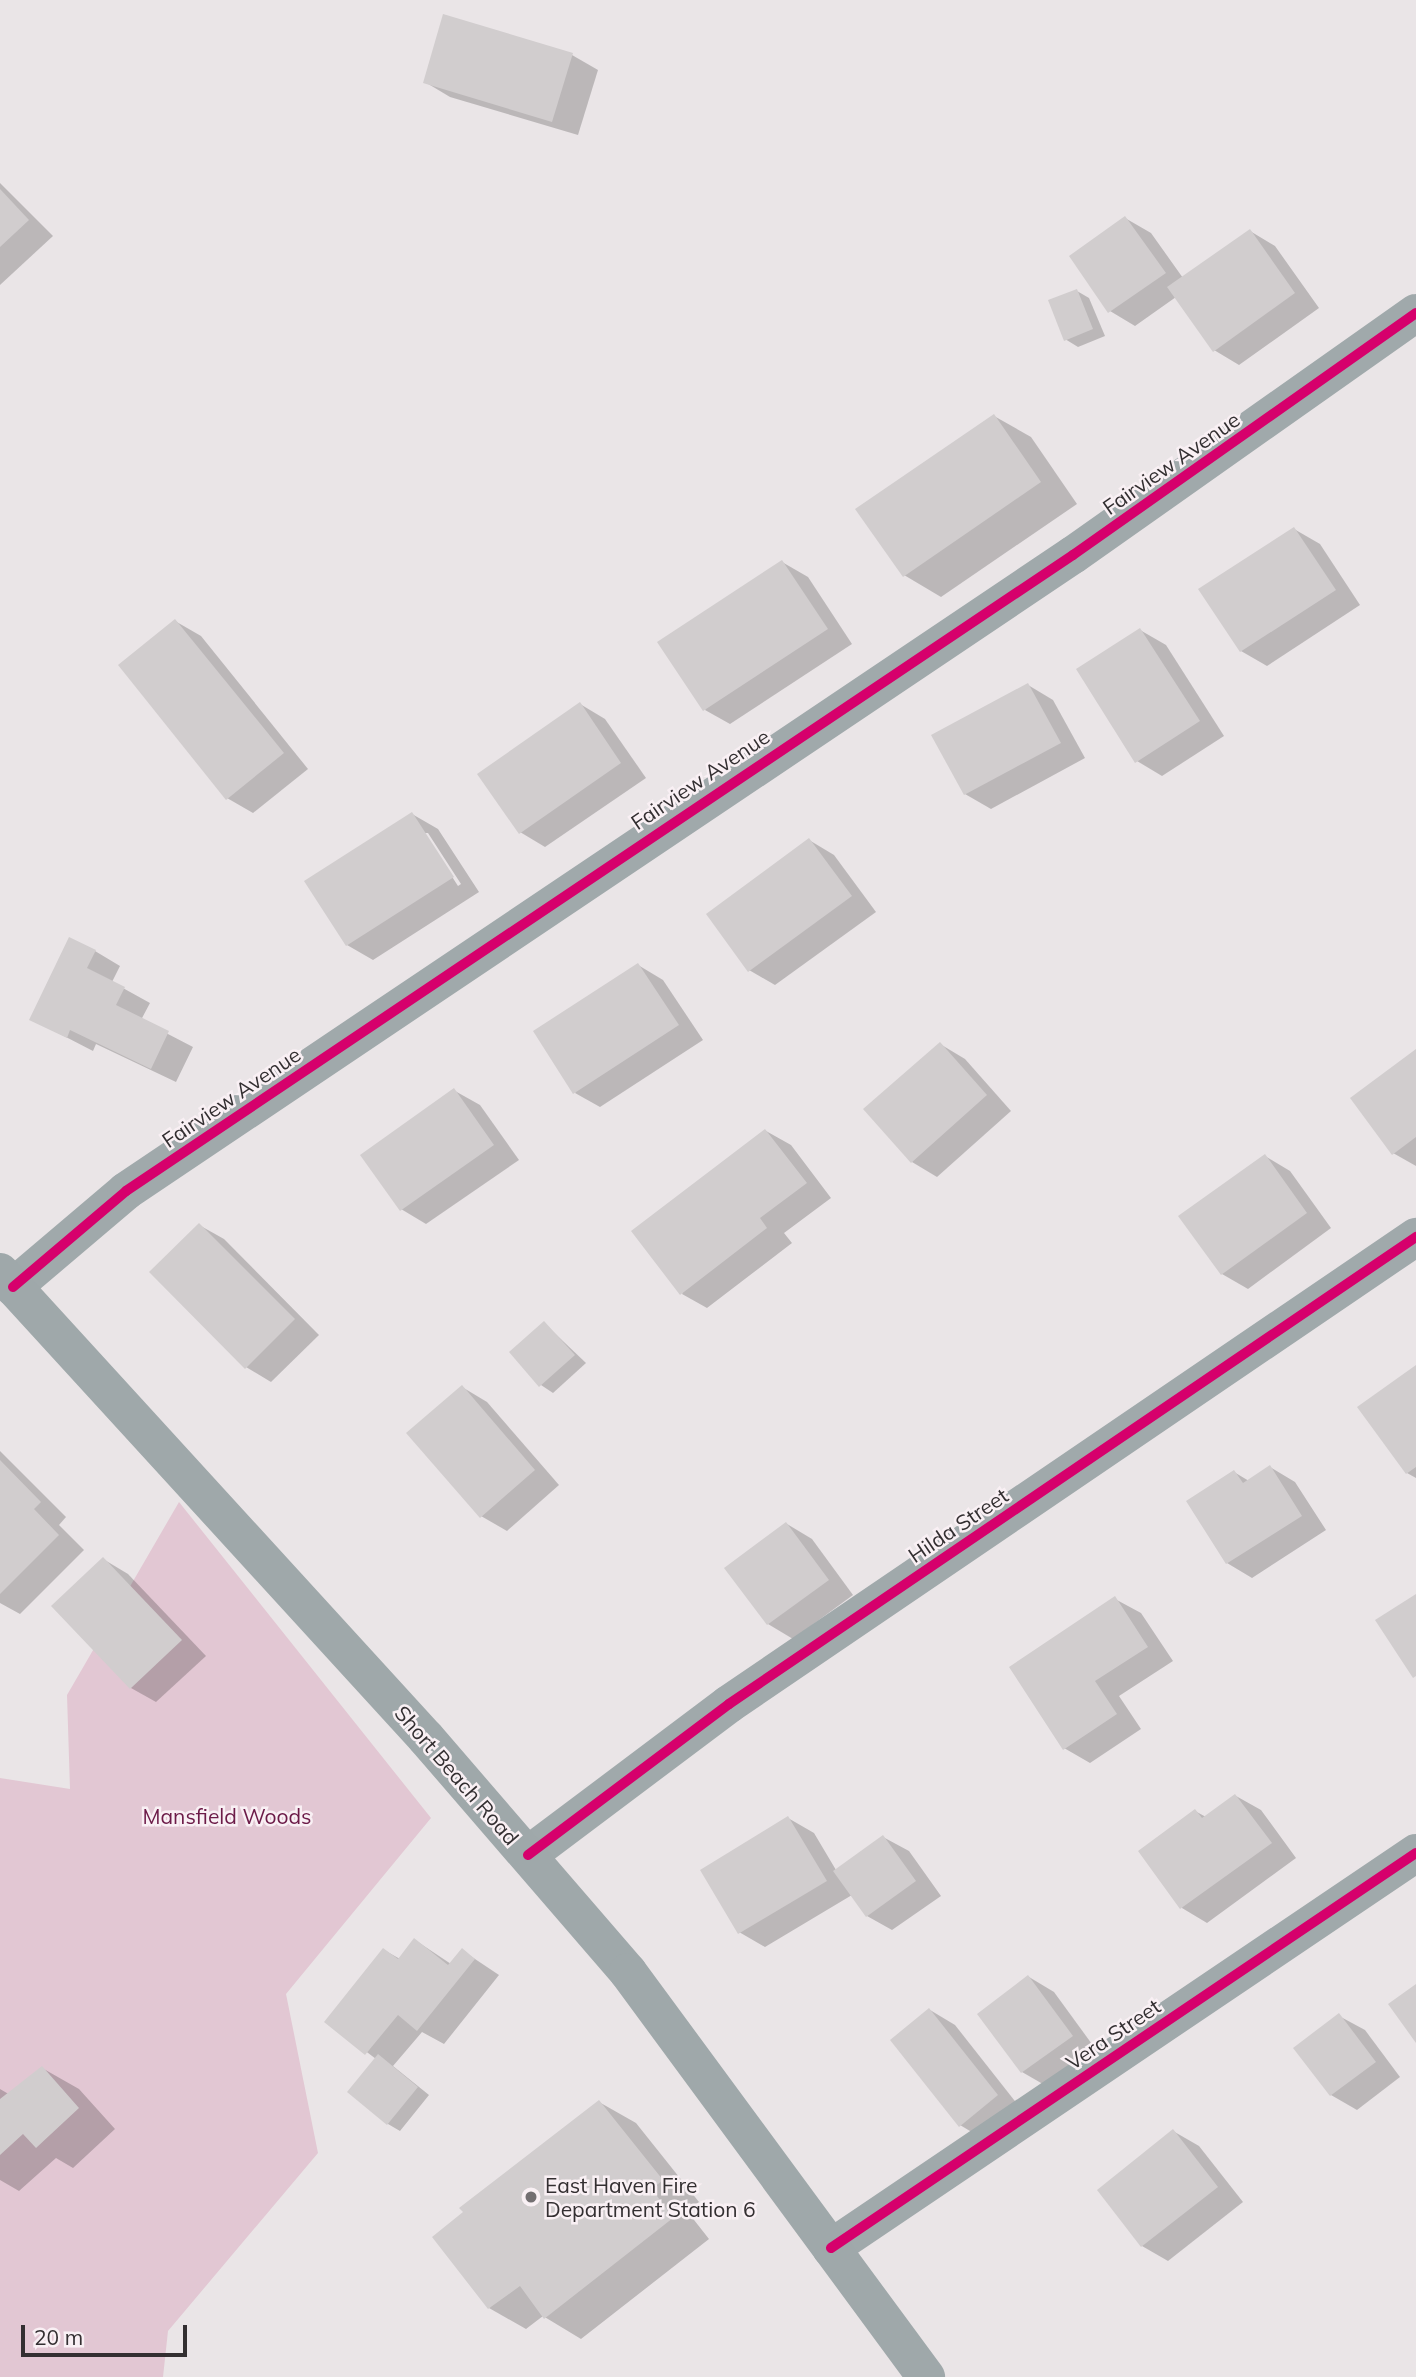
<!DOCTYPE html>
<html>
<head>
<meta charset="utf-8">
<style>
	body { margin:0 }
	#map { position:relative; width:1416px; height:2377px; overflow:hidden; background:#eae5e7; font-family:Mulish,sans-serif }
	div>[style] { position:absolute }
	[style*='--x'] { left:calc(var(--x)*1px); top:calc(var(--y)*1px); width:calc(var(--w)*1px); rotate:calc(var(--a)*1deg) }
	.green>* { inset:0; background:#e2c7d3 }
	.shadow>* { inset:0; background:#0003 }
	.building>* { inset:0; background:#d1cdce }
	.street>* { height:38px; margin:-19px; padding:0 19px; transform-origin:19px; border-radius:19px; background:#a0a9ab }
	.secondary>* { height:38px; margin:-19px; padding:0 19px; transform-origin:19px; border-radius:19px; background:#9fa8aa }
	.cycleway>* { height:10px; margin:-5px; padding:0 5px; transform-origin:5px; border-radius:5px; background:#d6006c }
	.dots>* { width:19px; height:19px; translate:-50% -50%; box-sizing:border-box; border:4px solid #f9f0f4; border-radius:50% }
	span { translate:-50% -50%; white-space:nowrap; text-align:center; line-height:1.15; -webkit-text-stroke:5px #f9f0f4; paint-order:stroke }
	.street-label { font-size:21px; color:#332f31 }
	.park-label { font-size:21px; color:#6c1b48 }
	.poi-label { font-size:21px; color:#332f31 }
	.left { translate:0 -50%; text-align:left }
	.scale { position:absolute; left:21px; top:2325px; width:166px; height:32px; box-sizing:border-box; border:4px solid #332f31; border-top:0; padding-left:9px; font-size:21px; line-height:24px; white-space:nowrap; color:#332f31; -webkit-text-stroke:5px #f9f0f4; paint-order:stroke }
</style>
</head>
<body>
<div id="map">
	<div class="green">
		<div style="clip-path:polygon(179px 1502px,431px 1818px,286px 1994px,318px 2153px,168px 2331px,163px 2377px,0 2377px,0 1778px,70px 1789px,67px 1695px)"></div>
	</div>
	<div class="shadow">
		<div style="clip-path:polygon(572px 55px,598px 70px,578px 135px,450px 97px,425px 82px)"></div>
		<div style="clip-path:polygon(0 183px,53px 236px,0 285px)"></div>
		<div style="clip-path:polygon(1125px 218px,1151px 233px,1183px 278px,1250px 231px,1275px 246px,1319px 308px,1239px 365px,1214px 350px,1176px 297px,1135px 326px,1110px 311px)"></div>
		<div style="clip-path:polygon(1077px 291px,1089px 298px,1105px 336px,1078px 347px,1065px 339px)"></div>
		<div style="clip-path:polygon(994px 416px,1031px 437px,1077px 504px,941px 597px,904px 575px)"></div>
		<div style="clip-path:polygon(1294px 529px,1320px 544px,1360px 605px,1267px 666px,1241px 651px)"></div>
		<div style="clip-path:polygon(782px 562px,808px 577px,852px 644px,730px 724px,705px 710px)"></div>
		<div style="clip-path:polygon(175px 621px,201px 636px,308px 769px,253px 813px,227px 798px)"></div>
		<div style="clip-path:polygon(1140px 630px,1166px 645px,1224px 736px,1162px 776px,1137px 761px)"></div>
		<div style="clip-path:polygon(1028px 685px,1053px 700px,1085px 758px,991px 809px,965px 794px)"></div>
		<div style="clip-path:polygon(580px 704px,605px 719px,646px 778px,545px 847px,520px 832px)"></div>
		<div style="clip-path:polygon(evenodd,412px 814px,438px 829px,479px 892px,373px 960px,347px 945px,412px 814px,424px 833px,428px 833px,461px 884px,458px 886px,424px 833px)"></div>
		<div style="clip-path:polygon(809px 840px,834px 855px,876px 912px,775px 985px,749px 970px)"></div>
		<div style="clip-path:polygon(95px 951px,120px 966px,112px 982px,150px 1003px,141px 1020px,193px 1047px,176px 1082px,96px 1044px,93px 1051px,31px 1019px)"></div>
		<div style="clip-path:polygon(638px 965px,663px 980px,703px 1040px,600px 1107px,575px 1093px)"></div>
		<div style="clip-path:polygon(940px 1044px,965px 1059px,1011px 1111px,937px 1177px,912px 1162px)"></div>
		<div style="clip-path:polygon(1416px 1051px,1416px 1166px,1393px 1153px)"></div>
		<div style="clip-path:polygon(455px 1091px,480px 1105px,519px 1160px,426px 1224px,401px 1209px)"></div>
		<div style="clip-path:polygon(766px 1131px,791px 1145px,831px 1198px,784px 1233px,792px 1243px,707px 1308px,682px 1294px)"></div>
		<div style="clip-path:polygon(1265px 1156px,1290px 1171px,1331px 1228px,1248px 1289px,1222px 1274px,1181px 1216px)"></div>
		<div style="clip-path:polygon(199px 1225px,224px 1239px,319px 1335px,271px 1382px,246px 1367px)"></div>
		<div style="clip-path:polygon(544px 1323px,586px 1363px,553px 1393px,541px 1385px)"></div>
		<div style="clip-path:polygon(1416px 1367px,1416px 1478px,1407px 1473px)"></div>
		<div style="clip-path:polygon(462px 1387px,487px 1402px,559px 1485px,507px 1531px,481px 1516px)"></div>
		<div style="clip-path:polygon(0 1451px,66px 1517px,59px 1525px,84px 1550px,20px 1614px,0 1603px)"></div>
		<div style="clip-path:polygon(1270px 1467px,1295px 1482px,1326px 1530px,1252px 1578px,1227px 1563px,1234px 1472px,1249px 1481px)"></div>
		<div style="clip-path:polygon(787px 1524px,812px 1539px,853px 1595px,793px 1639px,768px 1624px)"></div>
		<div style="clip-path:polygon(103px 1559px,128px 1574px,206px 1656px,156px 1702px,131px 1688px)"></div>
		<div style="clip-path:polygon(1115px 1599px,1141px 1613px,1173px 1661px,1119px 1696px,1141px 1729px,1090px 1763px,1064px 1748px)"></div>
		<div style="clip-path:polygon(1236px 1796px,1261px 1810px,1296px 1858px,1207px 1923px,1182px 1908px,1195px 1811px,1206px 1817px)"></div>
		<div style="clip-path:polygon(788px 1818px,814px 1833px,836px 1870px,883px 1837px,909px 1851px,941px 1896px,892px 1930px,867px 1916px,852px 1895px,765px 1947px,739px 1932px)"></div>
		<div style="clip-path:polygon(415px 1940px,451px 1964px,463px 1951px,499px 1975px,444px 2044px,422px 2032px,393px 2066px,429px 2095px,400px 2131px,388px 2124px,376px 2059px,326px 2021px,384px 1950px,400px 1959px)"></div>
		<div style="clip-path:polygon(1029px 1977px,1054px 1992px,1097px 2051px,1048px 2087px,1022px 2072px)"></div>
		<div style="clip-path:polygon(930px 2010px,955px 2025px,1022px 2110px,985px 2140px,960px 2125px)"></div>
		<div style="clip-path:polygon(1339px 2016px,1365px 2030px,1400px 2077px,1357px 2110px,1331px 2095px)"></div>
		<div style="clip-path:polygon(42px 2068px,79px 2089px,115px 2129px,73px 2168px,56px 2158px,19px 2191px,0 2180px,0 2089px,12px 2096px)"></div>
		<div style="clip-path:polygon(599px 2102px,636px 2123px,699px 2202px,687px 2211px,709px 2239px,581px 2339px,543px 2316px,526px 2329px,489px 2308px)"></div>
		<div style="clip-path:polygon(1173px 2131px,1199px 2146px,1243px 2202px,1168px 2261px,1142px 2246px,1099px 2190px)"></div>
	</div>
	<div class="building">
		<div style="clip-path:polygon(443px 14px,573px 53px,552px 122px,423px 83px)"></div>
		<div style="clip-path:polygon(0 189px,29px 220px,0 247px)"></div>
		<div style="clip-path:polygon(1125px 216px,1166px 273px,1108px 313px,1069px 256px)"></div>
		<div style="clip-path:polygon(1250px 229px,1295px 293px,1213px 352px,1167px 287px)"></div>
		<div style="clip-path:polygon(1077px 289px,1093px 329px,1064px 341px,1048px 300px)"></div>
		<div style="clip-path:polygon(994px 414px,1041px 482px,903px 577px,855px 509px)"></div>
		<div style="clip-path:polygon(1294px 527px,1336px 590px,1240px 652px,1198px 589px)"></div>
		<div style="clip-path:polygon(782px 560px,828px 629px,703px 711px,657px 642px)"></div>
		<div style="clip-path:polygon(175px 619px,284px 753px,226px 800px,118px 665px)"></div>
		<div style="clip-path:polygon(1140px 628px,1200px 721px,1135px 763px,1076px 669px)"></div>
		<div style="clip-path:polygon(1028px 683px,1061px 743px,964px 795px,931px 735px)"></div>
		<div style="clip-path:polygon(580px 702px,621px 763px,519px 834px,477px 774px)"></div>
		<div style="clip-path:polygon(412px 812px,454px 877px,346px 946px,304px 881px)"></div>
		<div style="clip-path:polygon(809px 838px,852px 896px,748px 972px,706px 914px)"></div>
		<div style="clip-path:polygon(69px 937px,96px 950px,87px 968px,125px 987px,116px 1005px,169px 1031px,151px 1069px,70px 1030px,67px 1038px,29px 1020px)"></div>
		<div style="clip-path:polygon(638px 963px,679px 1025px,573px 1094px,533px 1031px)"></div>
		<div style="clip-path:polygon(940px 1042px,987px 1095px,911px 1163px,863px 1109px)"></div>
		<div style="clip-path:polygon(1416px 1049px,1416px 1137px,1392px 1155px,1350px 1098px)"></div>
		<div style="clip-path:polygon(454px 1088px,494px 1145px,400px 1211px,360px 1155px)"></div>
		<div style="clip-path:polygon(765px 1129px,807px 1183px,760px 1218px,767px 1228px,680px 1295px,631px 1231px)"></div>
		<div style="clip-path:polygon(1265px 1154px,1307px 1213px,1221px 1275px,1178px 1216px)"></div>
		<div style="clip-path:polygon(199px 1223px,295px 1319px,245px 1369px,149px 1272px)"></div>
		<div style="clip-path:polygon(544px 1321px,575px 1355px,539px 1387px,509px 1352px)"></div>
		<div style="clip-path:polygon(1416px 1365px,1416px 1467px,1406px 1474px,1357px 1407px)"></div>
		<div style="clip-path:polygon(462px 1385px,535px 1470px,480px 1518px,406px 1433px)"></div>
		<div style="clip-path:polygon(0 1460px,41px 1502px,34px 1509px,59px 1535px,0 1594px)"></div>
		<div style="clip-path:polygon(1270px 1465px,1302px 1516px,1226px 1564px,1186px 1501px,1234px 1470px,1243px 1483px)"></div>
		<div style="clip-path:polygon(786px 1522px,829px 1580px,767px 1625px,724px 1568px)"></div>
		<div style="clip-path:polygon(103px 1557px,182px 1640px,130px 1689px,51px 1606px)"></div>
		<div style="clip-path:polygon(1416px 1594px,1416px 1676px,1413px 1678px,1375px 1620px)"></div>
		<div style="clip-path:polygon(1115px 1596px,1148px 1647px,1095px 1681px,1117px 1714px,1063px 1750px,1009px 1667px)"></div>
		<div style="clip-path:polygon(1235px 1794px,1272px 1843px,1180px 1909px,1138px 1851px,1195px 1809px,1202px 1818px)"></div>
		<div style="clip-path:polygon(788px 1816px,827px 1881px,738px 1934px,700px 1870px)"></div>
		<div style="clip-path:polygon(883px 1835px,916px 1881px,866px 1917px,833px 1871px)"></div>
		<div style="clip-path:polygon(414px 1938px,448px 1965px,462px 1948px,475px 1959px,417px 2031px,398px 2015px,365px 2055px,324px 2022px,383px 1948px,398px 1959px)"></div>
		<div style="clip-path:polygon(1028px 1975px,1073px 2036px,1021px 2073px,977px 2014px)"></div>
		<div style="clip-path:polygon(1416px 1984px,1416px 2043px,1388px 2004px)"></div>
		<div style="clip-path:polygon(929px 2008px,998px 2095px,959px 2127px,890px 2040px)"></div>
		<div style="clip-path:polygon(1339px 2013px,1376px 2062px,1330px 2096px,1293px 2048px)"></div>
		<div style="clip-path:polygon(378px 2054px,418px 2087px,387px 2125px,347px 2092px)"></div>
		<div style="clip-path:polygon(42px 2066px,79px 2108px,36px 2148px,23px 2134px,0 2155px,0 2099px)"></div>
		<div style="clip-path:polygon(599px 2100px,663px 2180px,652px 2189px,673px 2218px,544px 2319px,520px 2286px,488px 2309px,432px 2237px,463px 2212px,459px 2208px)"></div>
		<div style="clip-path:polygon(1173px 2129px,1218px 2187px,1141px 2247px,1097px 2190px)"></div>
	</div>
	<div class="street">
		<div style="--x:13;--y:1287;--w:148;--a:-40.3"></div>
		<div style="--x:126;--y:1191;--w:1141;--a:-33.89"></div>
		<div style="--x:1073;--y:555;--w:420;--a:-35.2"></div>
		<div style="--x:528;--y:1855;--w:251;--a:-36.9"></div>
		<div style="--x:729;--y:1704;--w:831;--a:-34.21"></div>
		<div style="--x:831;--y:2248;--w:706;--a:-34.03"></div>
	</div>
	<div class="secondary">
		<div style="--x:0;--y:1272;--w:631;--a:47.57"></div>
		<div style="--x:426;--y:1738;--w:309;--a:49.2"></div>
		<div style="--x:628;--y:1972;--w:503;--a:53.65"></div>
	</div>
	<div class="cycleway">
		<div style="--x:13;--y:1287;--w:148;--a:-40.3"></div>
		<div style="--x:126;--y:1191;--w:1141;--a:-33.89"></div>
		<div style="--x:1073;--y:555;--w:420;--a:-35.2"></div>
		<div style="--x:528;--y:1855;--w:251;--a:-36.9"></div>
		<div style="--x:729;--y:1704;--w:831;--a:-34.21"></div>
		<div style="--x:831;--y:2248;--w:706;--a:-34.03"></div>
	</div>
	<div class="dots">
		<div style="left:531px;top:2197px;background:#736f71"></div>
	</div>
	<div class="street-label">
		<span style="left:1171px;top:463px;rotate:-35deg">Fairview Avenue</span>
		<span style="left:700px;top:779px;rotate:-34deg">Fairview Avenue</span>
		<span style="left:231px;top:1097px;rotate:-34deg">Fairview Avenue</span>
		<span style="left:958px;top:1525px;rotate:-34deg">Hilda Street</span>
		<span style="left:457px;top:1775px;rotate:49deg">Short Beach Road</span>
		<span style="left:1113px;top:2034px;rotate:-34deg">Vera Street</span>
	</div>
	<div class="park-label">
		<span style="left:227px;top:1816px">Mansfield Woods</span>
	</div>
	<div class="poi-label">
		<span class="left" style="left:545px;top:2197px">East Haven Fire<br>Department Station 6</span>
	</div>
	<div class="scale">20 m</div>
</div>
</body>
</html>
